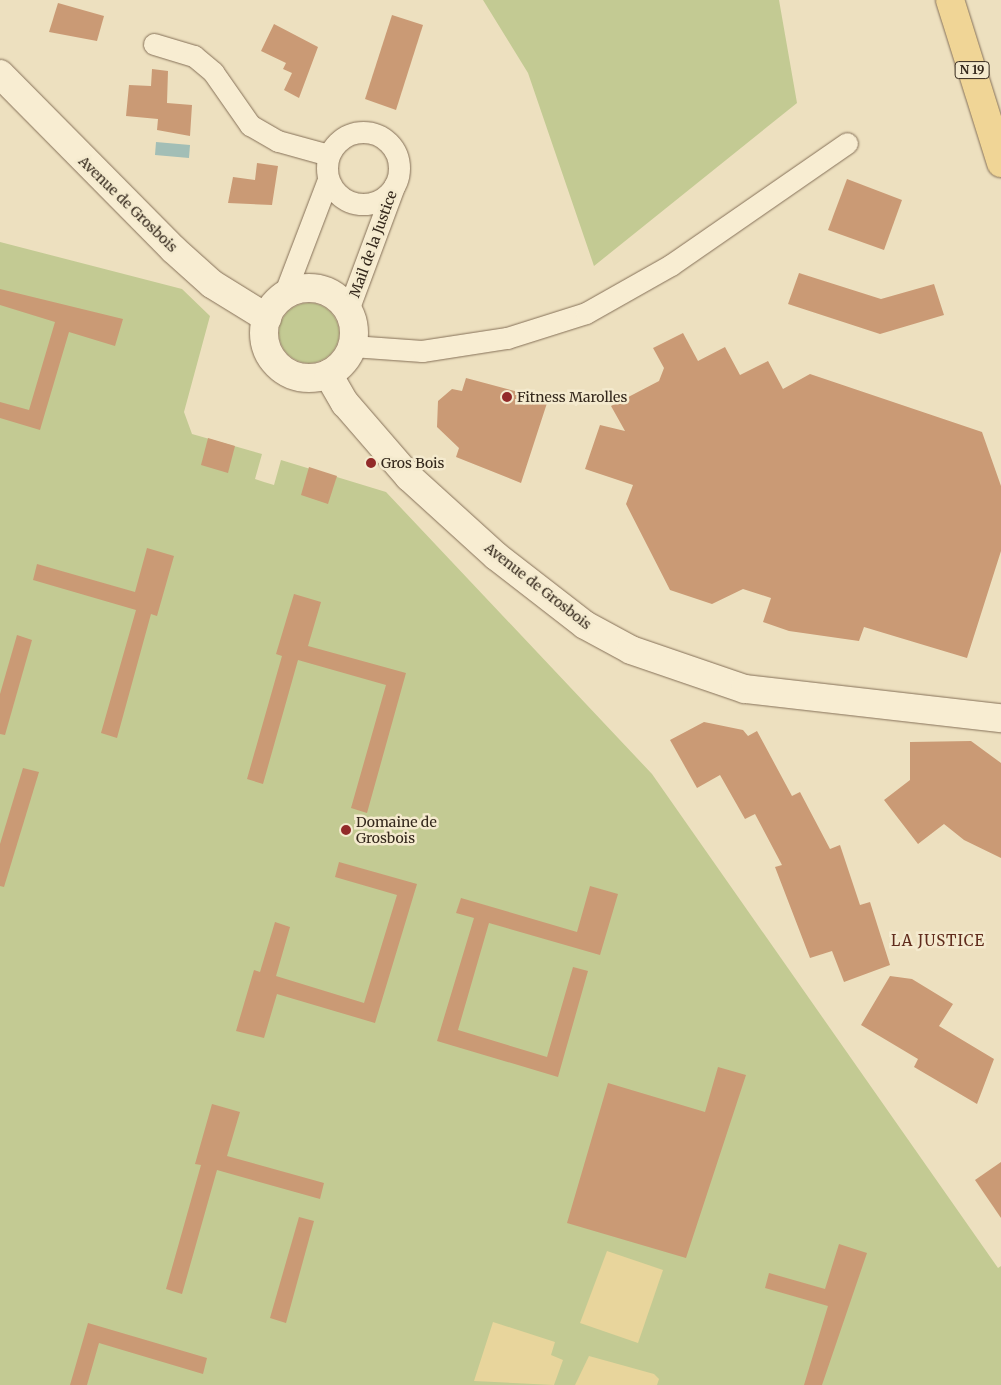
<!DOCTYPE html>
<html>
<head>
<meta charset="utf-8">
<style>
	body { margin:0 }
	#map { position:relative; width:1001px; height:1385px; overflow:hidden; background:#ede0bf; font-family:Merriweather,serif }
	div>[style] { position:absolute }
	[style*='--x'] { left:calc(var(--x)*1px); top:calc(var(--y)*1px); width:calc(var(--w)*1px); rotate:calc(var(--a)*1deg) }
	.green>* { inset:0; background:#c3ca93 }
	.round { border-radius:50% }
	.sand>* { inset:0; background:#e8d59c }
	.water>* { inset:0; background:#a2beb6 }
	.building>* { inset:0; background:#ca9a75 }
	.roads { filter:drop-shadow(0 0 1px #857058) drop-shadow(0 0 1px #857058) }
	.street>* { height:21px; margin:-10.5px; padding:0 10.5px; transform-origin:10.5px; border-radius:10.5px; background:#f8edd2 }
	.street>.ring { margin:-10.5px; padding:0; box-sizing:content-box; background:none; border:21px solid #f8edd2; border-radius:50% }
	.secondary>* { height:28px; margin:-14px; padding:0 14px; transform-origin:14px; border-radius:14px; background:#f8edd2 }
	.secondary>.ring { margin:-14px; padding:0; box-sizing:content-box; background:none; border:28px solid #f8edd2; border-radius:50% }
	.primary>* { height:28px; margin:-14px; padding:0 14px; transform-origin:14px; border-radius:14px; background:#f0d596 }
	.dots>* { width:14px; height:14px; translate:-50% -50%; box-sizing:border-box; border:2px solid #f4eace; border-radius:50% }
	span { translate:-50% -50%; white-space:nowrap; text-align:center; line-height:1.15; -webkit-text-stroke:5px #f4eace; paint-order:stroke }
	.shield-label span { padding:1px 4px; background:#f4eace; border:1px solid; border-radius:4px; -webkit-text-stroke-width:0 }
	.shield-label { font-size:12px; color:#34281c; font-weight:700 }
	.street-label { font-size:14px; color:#34281c }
	.poi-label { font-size:14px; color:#34281c }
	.left { translate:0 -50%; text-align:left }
	.neighbourhood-label { font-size:15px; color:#602c1c; letter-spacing:1px }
</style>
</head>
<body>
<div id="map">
	<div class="green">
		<div style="clip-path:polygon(483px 0,779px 0,797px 103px,594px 266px,528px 73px)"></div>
		<div style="clip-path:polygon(0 242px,182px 289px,210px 316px,184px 412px,192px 434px,262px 454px,255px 479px,264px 482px,274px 485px,281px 460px,386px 492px,652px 774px,998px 1268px,1001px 1266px,1001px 1385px,0 1385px)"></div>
		<div class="round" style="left:279px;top:303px;width:60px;height:60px"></div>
	</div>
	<div class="sand">
		<div style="clip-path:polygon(607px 1251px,663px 1270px,638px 1343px,580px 1323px)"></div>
		<div style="clip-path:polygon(493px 1322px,555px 1342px,551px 1355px,563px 1360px,554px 1385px,474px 1381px)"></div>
		<div style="clip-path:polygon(589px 1356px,654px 1374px,659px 1379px,657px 1385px,575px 1385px)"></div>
	</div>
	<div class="water">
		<div style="clip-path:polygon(156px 142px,190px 145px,189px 158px,155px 155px)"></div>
	</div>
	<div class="building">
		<div style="clip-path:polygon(58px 3px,104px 16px,97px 41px,49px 32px)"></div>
		<div style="clip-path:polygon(392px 15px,423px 25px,396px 110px,365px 99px)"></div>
		<div style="clip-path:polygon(274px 24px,318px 47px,299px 98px,284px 90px,292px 73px,283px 69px,286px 63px,261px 51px)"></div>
		<div style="clip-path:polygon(152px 69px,168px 71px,167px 103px,192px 105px,190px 136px,157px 130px,158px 119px,126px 116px,129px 85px,151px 86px)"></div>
		<div style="clip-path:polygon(257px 163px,278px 166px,272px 205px,228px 203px,233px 177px,255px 180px)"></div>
		<div style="clip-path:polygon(847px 179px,902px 200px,884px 250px,828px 230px)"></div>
		<div style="clip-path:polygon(799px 273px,881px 299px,934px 284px,944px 315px,880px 334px,788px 304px)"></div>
		<div style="clip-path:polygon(0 289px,123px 319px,115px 346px,69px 332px,40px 430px,0 418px,0 402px,29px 410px,55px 322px,0 305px)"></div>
		<div style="clip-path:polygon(683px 333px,698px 361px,725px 347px,740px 375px,768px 361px,783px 389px,810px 374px,982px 432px,1001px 486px,1001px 551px,967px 658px,864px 627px,859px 641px,789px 631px,763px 622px,771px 598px,743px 589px,712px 604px,670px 590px,626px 504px,633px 485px,585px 469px,600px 425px,625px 431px,611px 406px,659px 381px,664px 368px,653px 348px)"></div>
		<div style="clip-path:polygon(466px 378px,548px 400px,521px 483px,456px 457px,459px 448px,437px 427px,438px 401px,452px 389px,462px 391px)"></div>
		<div style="clip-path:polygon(208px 438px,235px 446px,228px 473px,201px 465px)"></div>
		<div style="clip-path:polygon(309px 467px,337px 476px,328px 504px,301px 495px)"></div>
		<div style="clip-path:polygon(147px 548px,174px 556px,157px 616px,151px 614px,117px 738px,101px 733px,136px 610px,33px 580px,37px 564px,135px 592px)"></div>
		<div style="clip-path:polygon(294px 594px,321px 602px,308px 646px,406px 673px,367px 813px,351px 808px,386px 685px,298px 660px,263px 784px,247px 779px,282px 656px,276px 654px)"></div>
		<div style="clip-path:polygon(17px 635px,32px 640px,5px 735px,0 734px,0 694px)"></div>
		<div style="clip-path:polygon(704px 722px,743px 730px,748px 736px,757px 731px,792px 796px,800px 792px,830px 849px,840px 845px,860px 905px,870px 902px,890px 965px,844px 982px,832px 951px,810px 958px,775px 867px,782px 865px,755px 814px,745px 819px,720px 775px,697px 788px,670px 740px)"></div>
		<div style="clip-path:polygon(971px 741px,1001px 763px,1001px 858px,964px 840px,944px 824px,918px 844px,884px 800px,910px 780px,910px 742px)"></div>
		<div style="clip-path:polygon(23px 768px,39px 772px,4px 887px,0 886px,0 844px)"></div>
		<div style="clip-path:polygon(339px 862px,417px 884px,375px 1023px,277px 994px,264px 1038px,236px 1031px,254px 970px,260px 972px,275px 922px,290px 927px,276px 976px,364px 1003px,397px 895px,335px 877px)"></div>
		<div style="clip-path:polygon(590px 886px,618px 894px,600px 955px,489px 923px,458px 1030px,547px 1057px,573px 967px,588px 971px,558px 1077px,437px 1041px,474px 918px,456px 913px,461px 898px,577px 932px)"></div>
		<div style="clip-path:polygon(890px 976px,912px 979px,953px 1004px,939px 1026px,994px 1059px,977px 1104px,914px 1067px,918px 1059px,861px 1025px)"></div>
		<div style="clip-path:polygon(718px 1067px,746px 1075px,686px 1258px,567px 1223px,608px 1083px,705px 1112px)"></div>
		<div style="clip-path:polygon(212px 1104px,240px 1112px,227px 1156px,324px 1183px,320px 1199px,217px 1170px,182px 1294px,166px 1289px,201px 1165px,195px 1164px)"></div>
		<div style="clip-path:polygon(1001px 1162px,1001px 1218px,975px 1180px)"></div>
		<div style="clip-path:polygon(299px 1217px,314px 1221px,286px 1323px,270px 1318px)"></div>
		<div style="clip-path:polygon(839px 1244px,867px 1253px,822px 1385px,804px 1385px,828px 1306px,765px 1288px,769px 1273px,825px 1289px)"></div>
		<div style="clip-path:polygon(88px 1323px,207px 1358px,203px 1374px,99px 1343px,87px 1385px,70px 1385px)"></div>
	</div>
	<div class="roads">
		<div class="street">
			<div style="--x:154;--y:44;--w:42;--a:16.7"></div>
			<div style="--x:194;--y:56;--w:25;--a:40"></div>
			<div style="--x:213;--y:72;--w:65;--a:55.1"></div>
			<div style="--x:250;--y:125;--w:32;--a:30"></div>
			<div style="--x:278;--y:141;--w:53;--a:15.4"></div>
			<div class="ring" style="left:327px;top:132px;width:51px;height:51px"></div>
			<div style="--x:284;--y:295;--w:123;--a:-69.1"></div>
			<div style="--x:348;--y:310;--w:132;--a:-69.6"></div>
			<div style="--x:352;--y:346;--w:70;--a:4.1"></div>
			<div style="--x:422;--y:351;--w:86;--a:-8.7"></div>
			<div style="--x:507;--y:338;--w:83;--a:-17.6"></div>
			<div style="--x:586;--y:313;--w:98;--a:-29.5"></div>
			<div style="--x:671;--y:265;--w:214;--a:-34.7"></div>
		</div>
		<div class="secondary">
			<div style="--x:0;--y:74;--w:246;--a:45.3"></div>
			<div style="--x:173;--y:249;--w:52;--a:41.9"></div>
			<div style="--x:212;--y:284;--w:65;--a:31.7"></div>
			<div class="ring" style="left:264px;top:288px;width:62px;height:62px"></div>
			<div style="--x:328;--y:374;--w:34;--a:60"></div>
			<div style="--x:345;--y:403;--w:98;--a:49.1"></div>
			<div style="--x:409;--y:477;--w:118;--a:42.2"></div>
			<div style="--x:496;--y:556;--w:113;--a:37.8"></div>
			<div style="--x:585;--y:625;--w:52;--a:28.5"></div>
			<div style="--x:631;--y:650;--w:120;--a:18.9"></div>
			<div style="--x:745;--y:689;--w:258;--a:6.5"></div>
		</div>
		<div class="primary">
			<div style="--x:950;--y:0;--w:171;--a:72.6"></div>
		</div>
	</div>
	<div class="dots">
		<div style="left:507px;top:397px;background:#922a29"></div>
		<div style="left:371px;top:463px;background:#922a29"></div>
		<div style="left:346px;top:830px;background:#922a29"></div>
	</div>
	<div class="shield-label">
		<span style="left:972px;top:70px">N 19</span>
	</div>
	<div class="street-label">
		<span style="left:128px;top:204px;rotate:44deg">Avenue de Grosbois</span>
		<span style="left:373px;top:244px;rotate:-70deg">Mail de la Justice</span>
		<span style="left:538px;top:586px;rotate:38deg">Avenue de Grosbois</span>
	</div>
	<div class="poi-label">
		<span class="left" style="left:517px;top:397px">Fitness Marolles</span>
		<span class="left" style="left:381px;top:463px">Gros Bois</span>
		<span class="left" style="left:356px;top:830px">Domaine de<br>Grosbois</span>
	</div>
	<div class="neighbourhood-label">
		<span style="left:938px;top:941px">LA JUSTICE</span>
	</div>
</div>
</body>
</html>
